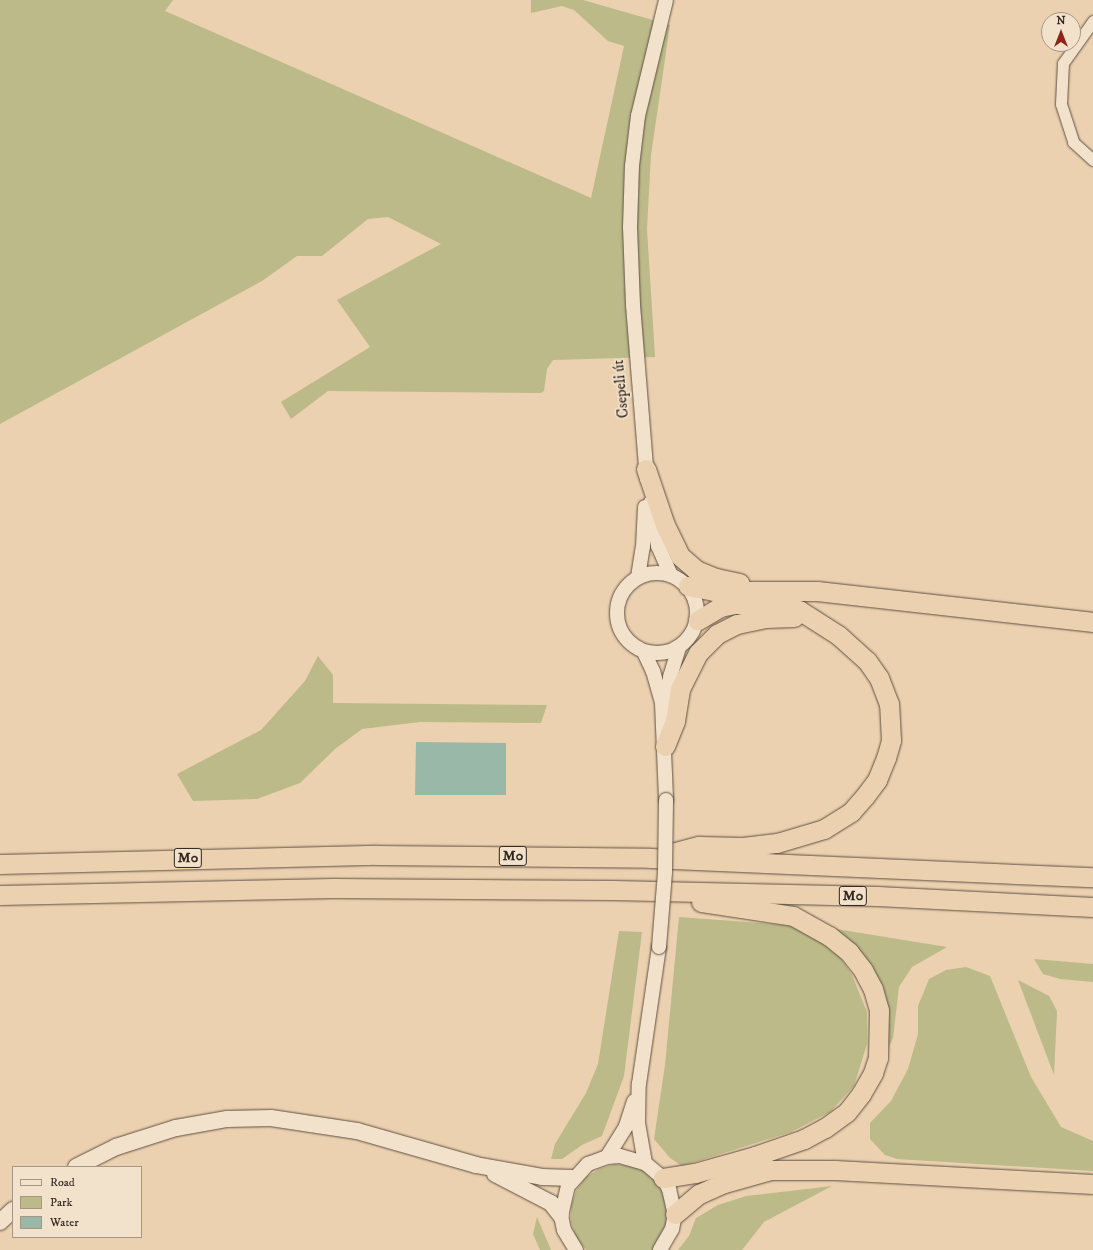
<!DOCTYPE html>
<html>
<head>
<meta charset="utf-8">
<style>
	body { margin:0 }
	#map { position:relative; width:1093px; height:1250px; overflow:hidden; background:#ebd1af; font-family:"IM FELL DW Pica",serif }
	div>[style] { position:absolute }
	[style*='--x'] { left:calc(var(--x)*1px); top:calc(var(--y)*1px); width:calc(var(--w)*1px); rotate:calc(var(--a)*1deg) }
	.green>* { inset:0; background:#bbba88 }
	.water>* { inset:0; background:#99b8a7 }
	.roads { filter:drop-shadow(0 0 1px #605043) drop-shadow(0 0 1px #605043) }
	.minor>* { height:11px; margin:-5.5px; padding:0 5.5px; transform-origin:5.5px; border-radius:5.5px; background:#f2e1cb }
	.tertiary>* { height:14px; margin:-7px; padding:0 7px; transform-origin:7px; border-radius:7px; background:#f2e1cb }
	.tertiary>.ring { margin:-7px; padding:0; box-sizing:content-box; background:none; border:14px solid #f2e1cb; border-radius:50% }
	.secondary>* { height:16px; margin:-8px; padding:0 8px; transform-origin:8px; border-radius:8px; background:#f2e1cb }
	.trunk>* { height:19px; margin:-9.5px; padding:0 9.5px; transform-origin:9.5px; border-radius:9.5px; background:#ebd1af }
	.bridges { filter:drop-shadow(0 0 1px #605043) drop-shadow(0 0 1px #605043) }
	.tertiary-bridge>* { height:14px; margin:-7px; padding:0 7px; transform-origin:7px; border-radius:7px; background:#f2e1cb }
	span { translate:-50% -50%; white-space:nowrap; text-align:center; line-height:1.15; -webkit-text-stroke:3.5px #f2e1cb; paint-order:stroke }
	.shield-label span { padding:1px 3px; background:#f2e1cb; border:1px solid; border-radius:3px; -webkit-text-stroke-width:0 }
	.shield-label { font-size:14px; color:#31251f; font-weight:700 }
	.street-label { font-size:15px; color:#31251f }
	.legend { position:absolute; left:12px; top:1166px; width:130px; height:72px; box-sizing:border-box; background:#f2e1cb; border:1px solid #a59686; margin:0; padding:5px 7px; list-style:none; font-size:12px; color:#31251f }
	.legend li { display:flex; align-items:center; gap:8px; height:20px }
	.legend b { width:20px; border:1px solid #a59686 }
	.north { position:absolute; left:1041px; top:12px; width:40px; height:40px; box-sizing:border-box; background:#f2e1cb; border:1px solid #a59686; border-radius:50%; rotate:0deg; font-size:11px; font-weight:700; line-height:16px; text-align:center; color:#31251f }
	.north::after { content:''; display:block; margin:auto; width:14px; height:18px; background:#8f2418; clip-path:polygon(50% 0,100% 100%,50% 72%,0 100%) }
</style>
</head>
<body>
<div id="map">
	<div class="green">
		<div style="clip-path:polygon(0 0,173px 0,165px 11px,591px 198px,624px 46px,608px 41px,574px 10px,562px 6px,531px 13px,531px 0,583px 0,670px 25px,651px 155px,647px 229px,655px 357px,553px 360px,547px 369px,544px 391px,541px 393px,328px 391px,291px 419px,281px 402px,370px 347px,337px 300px,441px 244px,388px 217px,368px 219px,322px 256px,297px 256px,262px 281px,0 424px)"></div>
		<div style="clip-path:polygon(318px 656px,333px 675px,333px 703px,547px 705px,541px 723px,420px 722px,362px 729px,335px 749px,300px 783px,257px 799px,193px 801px,177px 774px,261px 730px,305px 681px)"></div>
		<div style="clip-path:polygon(679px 917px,800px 926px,836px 951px,852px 975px,867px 1012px,867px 1044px,854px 1086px,830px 1112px,791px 1132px,682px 1166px,670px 1158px,654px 1139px,665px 1065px)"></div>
		<div style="clip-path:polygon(836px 929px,947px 947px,912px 967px,899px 987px,893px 1038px,882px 1061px,859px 951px)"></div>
		<div style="clip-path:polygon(619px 931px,642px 932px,624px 1076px,602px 1136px,582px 1145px,562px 1159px,551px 1159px,555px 1144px,586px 1093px,598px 1064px)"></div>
		<div style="clip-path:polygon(1034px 959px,1093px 964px,1093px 982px,1060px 979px,1043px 974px)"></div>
		<div style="clip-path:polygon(966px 967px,990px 976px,1031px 1077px,1061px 1127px,1093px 1141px,1093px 1171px,897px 1159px,885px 1155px,870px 1139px,870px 1123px,891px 1101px,908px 1069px,918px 1034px,918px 1006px,929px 979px,946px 970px)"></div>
		<div style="clip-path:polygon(1018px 980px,1049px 996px,1057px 1011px,1054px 1075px)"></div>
		<div style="clip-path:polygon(615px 1164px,632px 1166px,647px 1172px,660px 1184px,668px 1198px,667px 1231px,653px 1250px,586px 1250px,576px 1237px,571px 1222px,571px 1206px,576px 1191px,585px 1178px,599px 1169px)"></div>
		<div style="clip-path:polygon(832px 1186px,764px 1222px,742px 1250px,678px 1250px,689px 1236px,696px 1218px,718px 1205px,746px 1196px)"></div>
		<div style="clip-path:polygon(537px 1217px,551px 1250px,540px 1250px,533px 1234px)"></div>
	</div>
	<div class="water">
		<div style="clip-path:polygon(416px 742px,506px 743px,506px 795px,415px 795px)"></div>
	</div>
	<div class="roads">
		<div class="minor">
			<div style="--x:1093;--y:21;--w:52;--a:125.5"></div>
			<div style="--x:1063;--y:63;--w:41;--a:92.8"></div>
			<div style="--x:1061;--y:104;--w:40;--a:72"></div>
			<div style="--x:1073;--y:142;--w:27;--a:42"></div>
		</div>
		<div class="tertiary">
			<div style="--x:647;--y:479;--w:175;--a:-94.6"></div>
			<div style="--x:633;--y:305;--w:77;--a:-92.2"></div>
			<div style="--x:630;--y:228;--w:62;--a:-88.2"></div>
			<div style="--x:632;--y:166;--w:50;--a:-83.2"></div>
			<div style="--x:638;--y:116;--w:119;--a:-76.4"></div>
			<div style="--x:651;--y:502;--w:45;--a:81"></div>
			<div style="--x:658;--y:546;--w:32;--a:66"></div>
			<div class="ring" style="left:617px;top:573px;width:66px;height:66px"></div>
			<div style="--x:638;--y:577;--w:30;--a:-81"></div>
			<div style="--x:643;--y:547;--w:40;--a:-87.1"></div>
			<div style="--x:644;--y:652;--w:21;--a:65"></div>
			<div style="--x:653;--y:671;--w:33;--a:74"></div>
			<div style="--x:662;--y:703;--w:97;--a:87.6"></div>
			<div style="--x:668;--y:708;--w:31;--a:-86"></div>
			<div style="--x:670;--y:677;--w:30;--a:-73"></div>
			<div style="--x:607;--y:1157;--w:36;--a:-58"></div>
			<div style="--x:626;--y:1126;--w:26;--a:-72"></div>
			<div style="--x:645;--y:1163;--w:41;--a:-99.9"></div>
			<div style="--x:638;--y:1123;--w:39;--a:-89"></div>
			<div style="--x:639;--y:1084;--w:138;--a:-81.7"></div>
			<div style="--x:576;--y:1250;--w:23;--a:-121"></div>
			<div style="--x:564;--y:1230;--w:14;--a:-102"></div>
			<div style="--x:561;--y:1216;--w:31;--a:-77"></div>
			<div style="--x:568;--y:1186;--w:30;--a:-48"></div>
			<div style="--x:588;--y:1164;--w:20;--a:-20"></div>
			<div style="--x:607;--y:1157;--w:13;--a:-4"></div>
			<div style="--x:620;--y:1156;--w:26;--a:16"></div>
			<div style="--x:645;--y:1163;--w:23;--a:40"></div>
			<div style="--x:663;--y:1178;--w:13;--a:61"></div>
			<div style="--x:669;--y:1189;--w:26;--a:77"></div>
			<div style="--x:675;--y:1214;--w:15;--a:101"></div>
			<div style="--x:672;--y:1229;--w:24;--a:120"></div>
		</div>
		<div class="secondary">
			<div style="--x:76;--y:1167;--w:45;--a:-26.6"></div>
			<div style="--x:116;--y:1147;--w:63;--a:-17.6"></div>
			<div style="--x:176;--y:1128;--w:52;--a:-10"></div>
			<div style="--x:227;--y:1119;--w:44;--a:-1.3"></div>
			<div style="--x:271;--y:1118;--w:87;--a:8.6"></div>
			<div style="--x:357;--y:1131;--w:124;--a:15.9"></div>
			<div style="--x:476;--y:1165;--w:67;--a:10.3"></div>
			<div style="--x:542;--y:1177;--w:31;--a:2"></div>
			<div style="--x:495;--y:1174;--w:63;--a:27.4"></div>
			<div style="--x:551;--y:1203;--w:16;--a:52"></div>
			<div style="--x:0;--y:1222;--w:18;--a:-43"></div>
		</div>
		<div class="trunk">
			<div style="--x:646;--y:469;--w:59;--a:71.3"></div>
			<div style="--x:665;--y:525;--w:34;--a:64"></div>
			<div style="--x:680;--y:556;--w:21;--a:41"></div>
			<div style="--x:696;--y:570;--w:22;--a:22"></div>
			<div style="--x:716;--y:578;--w:24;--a:12"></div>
			<div style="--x:688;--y:586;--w:25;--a:11"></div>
			<div style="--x:713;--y:591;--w:104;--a:0"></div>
			<div style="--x:817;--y:591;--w:278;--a:6.4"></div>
			<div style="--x:665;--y:746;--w:27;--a:-68"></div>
			<div style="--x:675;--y:721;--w:32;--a:-81"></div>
			<div style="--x:680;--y:689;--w:40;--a:-63.4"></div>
			<div style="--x:698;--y:653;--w:27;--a:-45"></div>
			<div style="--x:717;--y:634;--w:22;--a:-27"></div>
			<div style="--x:737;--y:624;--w:29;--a:-12"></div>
			<div style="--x:765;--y:618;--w:29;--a:-2"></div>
			<div style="--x:672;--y:853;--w:28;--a:-15"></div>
			<div style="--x:699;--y:846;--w:44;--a:1.3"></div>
			<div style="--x:743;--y:847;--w:34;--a:-7"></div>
			<div style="--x:777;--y:843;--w:49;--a:-16.6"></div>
			<div style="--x:824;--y:829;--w:32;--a:-32"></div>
			<div style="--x:851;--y:812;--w:21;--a:-49"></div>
			<div style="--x:865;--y:796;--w:20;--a:-53"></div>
			<div style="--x:877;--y:780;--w:24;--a:-68"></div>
			<div style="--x:886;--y:758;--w:19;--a:-74"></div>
			<div style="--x:891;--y:740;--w:36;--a:-93"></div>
			<div style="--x:889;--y:704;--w:28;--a:-111"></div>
			<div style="--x:879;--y:678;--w:21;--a:-125"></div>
			<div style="--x:867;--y:661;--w:39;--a:-138"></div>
			<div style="--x:838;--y:635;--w:46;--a:-147.3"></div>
			<div style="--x:799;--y:610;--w:34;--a:-170"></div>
			<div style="--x:766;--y:604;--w:31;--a:180"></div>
			<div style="--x:735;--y:604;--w:15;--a:169"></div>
			<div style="--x:720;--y:607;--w:26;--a:149"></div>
			<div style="--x:0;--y:864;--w:377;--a:-1.4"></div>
			<div style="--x:377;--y:855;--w:273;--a:0.6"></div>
			<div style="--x:650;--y:858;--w:443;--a:2.5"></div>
			<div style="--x:0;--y:895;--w:332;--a:-1.2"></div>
			<div style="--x:332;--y:888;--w:281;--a:0.4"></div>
			<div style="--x:613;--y:890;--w:264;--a:1.3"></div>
			<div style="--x:877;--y:896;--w:216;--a:2.9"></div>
			<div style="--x:663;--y:1178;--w:32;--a:-9"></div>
			<div style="--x:695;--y:1173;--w:62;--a:-15.8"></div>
			<div style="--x:755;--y:1156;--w:52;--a:-19.1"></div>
			<div style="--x:804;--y:1139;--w:24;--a:-28"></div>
			<div style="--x:825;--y:1128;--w:27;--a:-36"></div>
			<div style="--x:847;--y:1112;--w:23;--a:-52"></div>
			<div style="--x:861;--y:1094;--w:24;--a:-60"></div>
			<div style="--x:873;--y:1073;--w:16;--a:-72"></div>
			<div style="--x:878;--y:1058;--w:48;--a:-88.8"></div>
			<div style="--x:879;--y:1010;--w:22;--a:-106"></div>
			<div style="--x:873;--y:989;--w:21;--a:-118"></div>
			<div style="--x:863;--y:970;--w:23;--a:-128"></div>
			<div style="--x:849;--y:952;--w:26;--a:-141"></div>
			<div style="--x:829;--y:936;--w:41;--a:-150.9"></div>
			<div style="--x:793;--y:916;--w:93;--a:-171.3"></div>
			<div style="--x:675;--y:1214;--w:31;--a:-40"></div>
			<div style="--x:699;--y:1194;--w:27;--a:-24"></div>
			<div style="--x:724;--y:1183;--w:49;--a:-15.5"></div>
			<div style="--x:771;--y:1170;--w:64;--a:0"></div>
			<div style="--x:835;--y:1170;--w:258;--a:3.1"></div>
		</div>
	</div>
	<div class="bridges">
		<div class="tertiary-bridge">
			<div style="--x:659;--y:947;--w:75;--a:-85.4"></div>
			<div style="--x:665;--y:872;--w:72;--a:-89.2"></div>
		</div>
	</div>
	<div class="shield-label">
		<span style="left:513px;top:856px">M0</span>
		<span style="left:188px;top:858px">M0</span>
		<span style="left:853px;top:896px">M0</span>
	</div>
	<div class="street-label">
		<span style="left:621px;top:389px;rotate:-95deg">Csepeli út</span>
	</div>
	<ul class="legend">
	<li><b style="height:5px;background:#f2e1cb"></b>Road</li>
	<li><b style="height:11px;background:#bbba88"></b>Park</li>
	<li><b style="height:11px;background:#99b8a7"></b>Water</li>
	</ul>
	<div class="north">N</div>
</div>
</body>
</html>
